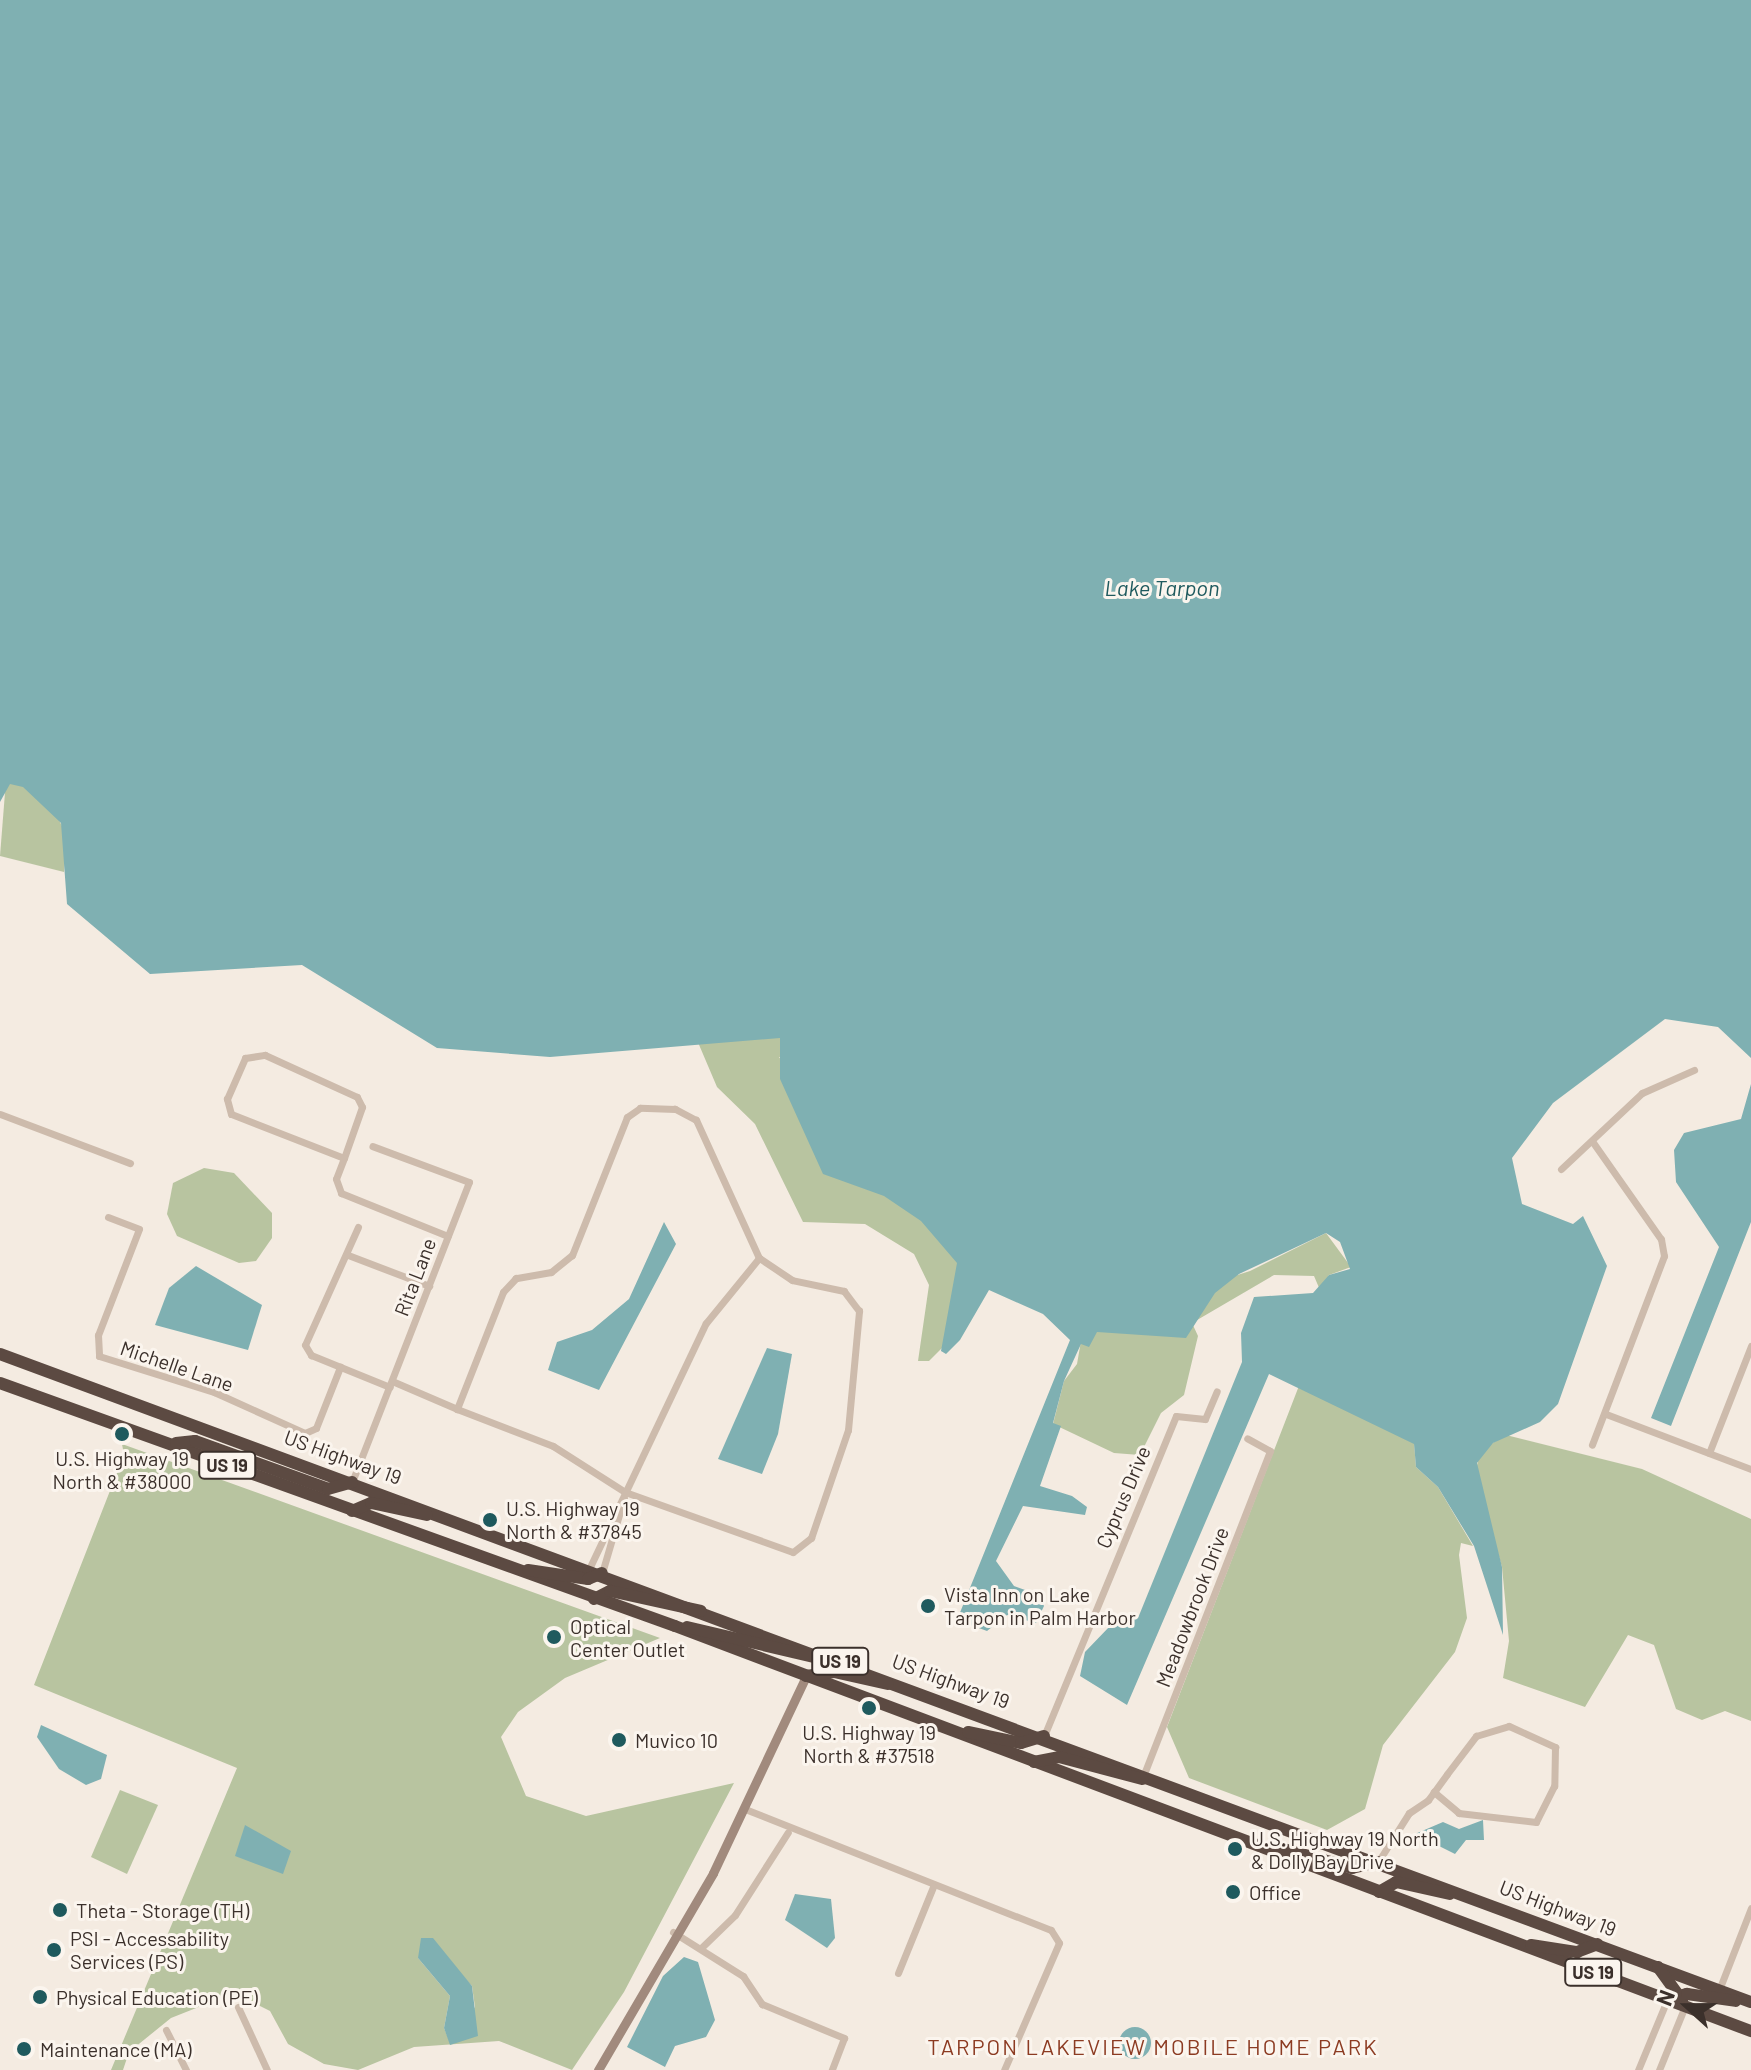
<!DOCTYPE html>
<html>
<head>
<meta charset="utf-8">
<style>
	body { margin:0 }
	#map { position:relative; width:1751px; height:2070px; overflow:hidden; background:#f4ebe1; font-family:Barlow,sans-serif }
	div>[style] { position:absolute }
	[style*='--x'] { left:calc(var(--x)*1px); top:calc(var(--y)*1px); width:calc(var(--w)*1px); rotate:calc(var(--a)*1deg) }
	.green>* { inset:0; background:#b8c4a0 }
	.water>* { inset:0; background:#7fb0b2 }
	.round { border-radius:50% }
	.street>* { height:7px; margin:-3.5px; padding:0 3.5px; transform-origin:3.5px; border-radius:3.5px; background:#cdbbac }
	.secondary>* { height:9px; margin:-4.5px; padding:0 4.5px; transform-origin:4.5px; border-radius:4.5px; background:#a18a7d }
	.highway>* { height:12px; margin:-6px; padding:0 6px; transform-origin:6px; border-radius:6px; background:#5c4a42 }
	.dots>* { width:22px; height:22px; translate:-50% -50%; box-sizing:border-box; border:4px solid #fbf5ee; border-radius:50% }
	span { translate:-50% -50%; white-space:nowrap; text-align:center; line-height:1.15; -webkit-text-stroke:6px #fbf5ee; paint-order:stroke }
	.shield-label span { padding:2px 6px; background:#fbf5ee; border:2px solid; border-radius:6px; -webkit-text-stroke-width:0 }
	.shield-label { font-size:18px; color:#3b302b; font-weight:700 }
	.street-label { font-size:20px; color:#3b302b }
	.poi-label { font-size:20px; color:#3b302b }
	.left { translate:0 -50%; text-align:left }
	.water-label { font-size:22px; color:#1f5a5e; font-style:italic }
	.neighbourhood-label { font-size:22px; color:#8c3b22; letter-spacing:2px }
	.north { position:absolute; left:1647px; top:1966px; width:80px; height:80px; -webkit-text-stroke:6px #fbf5ee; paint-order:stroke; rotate:291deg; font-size:22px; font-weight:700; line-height:32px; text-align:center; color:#3b302b }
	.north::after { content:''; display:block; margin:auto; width:28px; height:36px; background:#3b302b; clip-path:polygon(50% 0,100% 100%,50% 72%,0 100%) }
</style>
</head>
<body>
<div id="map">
	<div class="green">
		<div style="clip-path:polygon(6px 780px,44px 790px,66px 834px,64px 872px,0 856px)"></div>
		<div style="clip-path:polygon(737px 1034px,780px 1038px,793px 1057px,779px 1057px,862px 1170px,975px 1256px,947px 1343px,929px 1361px,918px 1361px,929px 1285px,914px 1254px,865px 1224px,803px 1222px,755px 1124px,717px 1087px,697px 1040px)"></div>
		<div style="clip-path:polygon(204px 1168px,234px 1173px,272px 1213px,272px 1238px,256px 1261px,239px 1263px,177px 1236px,167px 1214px,173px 1183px)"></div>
		<div style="clip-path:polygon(1326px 1233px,1351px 1267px,1329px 1275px,1320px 1290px,1314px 1276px,1274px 1275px,1192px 1323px,1198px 1336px,1184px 1395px,1161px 1413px,1140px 1455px,1114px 1453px,1053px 1424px,1064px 1381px,1077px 1364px,1084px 1324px,1250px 1271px)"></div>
		<div style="clip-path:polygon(1302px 1378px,1414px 1443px,1416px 1467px,1438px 1487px,1473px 1546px,1461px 1543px,1459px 1555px,1467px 1618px,1455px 1652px,1383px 1745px,1365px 1809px,1327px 1830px,1189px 1778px,1167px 1727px)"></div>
		<div style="clip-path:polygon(1506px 1435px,1642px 1469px,1751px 1519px,1751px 1721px,1725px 1711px,1702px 1720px,1676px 1709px,1654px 1645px,1628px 1635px,1585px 1707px,1503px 1678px,1509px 1641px,1502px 1567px,1475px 1473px,1481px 1450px)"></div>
		<div style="clip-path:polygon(evenodd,122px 1444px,660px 1638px,565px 1678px,518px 1712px,501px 1737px,526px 1796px,586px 1816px,734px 1783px,624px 1992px,572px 2070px,499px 2041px,414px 2047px,358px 2070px,324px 2064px,288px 2044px,270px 2011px,234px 1993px,171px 2018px,129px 2052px,123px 2070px,111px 2070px,237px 1768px,34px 1685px,124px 1455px,122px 1444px,418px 1958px,457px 1970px,472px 1986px,475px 2007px,451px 2045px,444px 2028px,450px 1996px,418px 1958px)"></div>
		<div style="clip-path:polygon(120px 1790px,158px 1805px,127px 1874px,91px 1857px)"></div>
	</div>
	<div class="water">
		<div style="clip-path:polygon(0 0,1751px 0,1751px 1058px,1718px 1027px,1665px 1019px,1553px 1103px,1512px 1158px,1522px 1204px,1573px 1224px,1583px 1216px,1607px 1266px,1558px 1404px,1540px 1422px,1493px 1443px,1477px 1463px,1502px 1567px,1503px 1635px,1474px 1546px,1438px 1487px,1416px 1467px,1414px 1444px,1269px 1374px,1127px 1705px,1080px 1676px,1085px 1652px,1110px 1626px,1138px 1618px,1242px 1362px,1241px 1333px,1254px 1297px,1313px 1293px,1329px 1275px,1350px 1269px,1340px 1242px,1326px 1233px,1239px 1274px,1215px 1293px,1186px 1338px,1097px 1332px,1089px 1347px,1081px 1344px,1064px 1381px,1053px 1423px,1061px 1426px,1040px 1486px,1072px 1496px,1087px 1507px,1085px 1515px,1023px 1506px,996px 1561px,1014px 1586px,1039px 1595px,1044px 1606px,1036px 1623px,1007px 1615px,987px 1631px,957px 1620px,1070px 1340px,1043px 1314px,989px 1290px,960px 1340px,946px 1354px,941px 1351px,957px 1263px,921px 1221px,884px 1196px,823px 1174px,780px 1079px,780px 1038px,550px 1057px,437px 1048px,302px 965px,150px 974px,67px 904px,61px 823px,23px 787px,10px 784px,0 802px)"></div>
		<div style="clip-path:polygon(1751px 1084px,1751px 1222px,1671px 1426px,1651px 1418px,1719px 1247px,1676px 1182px,1674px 1150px,1684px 1133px,1741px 1119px)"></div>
		<div style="clip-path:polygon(664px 1222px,676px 1244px,599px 1390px,548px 1370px,557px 1342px,592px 1330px,629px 1299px)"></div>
		<div style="clip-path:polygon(196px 1266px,262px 1305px,248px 1350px,155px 1325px,169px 1288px)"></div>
		<div style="clip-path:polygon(767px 1348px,792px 1354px,778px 1434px,762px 1474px,718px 1459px)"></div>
		<div style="clip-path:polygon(41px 1725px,107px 1755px,101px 1779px,86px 1785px,59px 1769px,37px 1737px)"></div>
		<div style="clip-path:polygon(1483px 1820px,1484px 1840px,1466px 1840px,1455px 1854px,1415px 1834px,1443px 1822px,1459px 1829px)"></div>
		<div style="clip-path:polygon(245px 1825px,291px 1851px,283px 1874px,235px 1856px)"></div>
		<div style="clip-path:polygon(795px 1894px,831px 1899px,835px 1938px,827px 1948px,785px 1920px)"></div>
		<div style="clip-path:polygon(421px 1938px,433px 1938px,472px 1986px,478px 2036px,450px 2045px,444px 2028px,450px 1996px,418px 1958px)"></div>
		<div style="clip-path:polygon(684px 1957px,698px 1962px,715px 2020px,706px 2037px,675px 2046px,665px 2067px,627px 2047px,663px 1976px)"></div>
		<div class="round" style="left:1119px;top:2027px;width:32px;height:32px"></div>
	</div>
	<div class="street">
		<div style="--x:0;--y:1114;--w:139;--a:20.7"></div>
		<div style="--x:1592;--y:1141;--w:120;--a:54.9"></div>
		<div style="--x:1661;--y:1239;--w:17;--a:80"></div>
		<div style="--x:1664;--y:1256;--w:202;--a:110.9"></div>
		<div style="--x:344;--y:1158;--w:121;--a:-158.7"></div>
		<div style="--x:231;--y:1114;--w:16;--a:-105"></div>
		<div style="--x:227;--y:1099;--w:45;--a:-66.3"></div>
		<div style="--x:245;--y:1058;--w:20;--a:-9"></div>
		<div style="--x:265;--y:1055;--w:101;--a:24.5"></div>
		<div style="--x:357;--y:1097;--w:11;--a:63"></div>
		<div style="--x:362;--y:1107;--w:54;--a:109.4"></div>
		<div style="--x:344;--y:1158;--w:22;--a:111"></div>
		<div style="--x:336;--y:1179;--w:15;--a:70"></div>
		<div style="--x:341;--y:1193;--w:115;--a:21.9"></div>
		<div style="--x:1561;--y:1169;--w:111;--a:-43.2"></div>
		<div style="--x:1642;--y:1093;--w:57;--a:-23.9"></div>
		<div style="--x:108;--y:1217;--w:33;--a:21"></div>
		<div style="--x:139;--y:1229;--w:114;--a:111.1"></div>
		<div style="--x:98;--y:1335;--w:21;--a:87"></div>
		<div style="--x:99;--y:1356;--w:121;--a:17.4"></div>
		<div style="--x:214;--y:1392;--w:100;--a:24.3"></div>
		<div style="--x:305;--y:1433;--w:12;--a:-24"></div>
		<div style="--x:316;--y:1428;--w:66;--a:-68.5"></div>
		<div style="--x:358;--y:1227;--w:129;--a:114.2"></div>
		<div style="--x:305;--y:1345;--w:12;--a:59"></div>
		<div style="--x:311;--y:1355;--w:85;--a:22.1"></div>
		<div style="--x:348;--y:1255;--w:87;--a:20.9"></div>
		<div style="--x:392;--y:1381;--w:71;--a:23.3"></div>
		<div style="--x:457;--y:1409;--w:103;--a:21.1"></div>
		<div style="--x:553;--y:1446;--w:85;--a:32.6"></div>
		<div style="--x:625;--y:1492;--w:178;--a:19.7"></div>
		<div style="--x:793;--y:1552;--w:23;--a:-38"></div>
		<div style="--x:811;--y:1538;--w:114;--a:-71.1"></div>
		<div style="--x:848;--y:1430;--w:120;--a:-84.7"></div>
		<div style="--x:859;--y:1311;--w:25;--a:-127"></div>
		<div style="--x:844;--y:1291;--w:53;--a:-168.1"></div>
		<div style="--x:792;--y:1280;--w:40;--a:-146"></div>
		<div style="--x:759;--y:1258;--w:152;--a:-114.5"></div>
		<div style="--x:696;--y:1120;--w:24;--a:-152"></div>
		<div style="--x:675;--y:1109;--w:35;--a:-178"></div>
		<div style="--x:640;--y:1108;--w:16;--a:145"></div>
		<div style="--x:627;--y:1117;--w:149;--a:111.7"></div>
		<div style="--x:572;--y:1255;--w:27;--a:141"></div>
		<div style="--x:551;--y:1272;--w:36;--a:170"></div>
		<div style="--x:516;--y:1278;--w:19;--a:133"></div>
		<div style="--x:503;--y:1292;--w:126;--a:111.5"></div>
		<div style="--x:1606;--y:1414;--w:155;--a:20.8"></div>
		<div style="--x:1709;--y:1453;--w:115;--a:-68.6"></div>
		<div style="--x:352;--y:1482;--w:322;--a:-68.7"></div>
		<div style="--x:469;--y:1182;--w:103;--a:-159.6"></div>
		<div style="--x:589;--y:1569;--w:272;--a:-64.6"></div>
		<div style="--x:706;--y:1323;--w:84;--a:-50.8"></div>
		<div style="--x:602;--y:1573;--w:78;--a:-73.7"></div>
		<div style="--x:1044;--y:1736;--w:346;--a:-67.6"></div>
		<div style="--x:1176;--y:1416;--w:29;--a:6"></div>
		<div style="--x:1205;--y:1419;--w:30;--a:-67"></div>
		<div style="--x:1144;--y:1774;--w:347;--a:-68.7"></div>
		<div style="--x:1270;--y:1451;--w:26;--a:-151"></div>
		<div style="--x:745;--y:1809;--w:329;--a:21.6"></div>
		<div style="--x:1051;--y:1930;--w:15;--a:58"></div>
		<div style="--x:1059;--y:1943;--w:138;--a:113.4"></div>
		<div style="--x:1378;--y:1862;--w:58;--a:-57.7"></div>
		<div style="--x:1409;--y:1813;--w:23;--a:-34"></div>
		<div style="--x:1428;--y:1800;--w:10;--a:-53"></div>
		<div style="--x:1434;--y:1792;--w:22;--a:-54"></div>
		<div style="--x:1447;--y:1774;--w:48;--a:-52.7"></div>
		<div style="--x:1476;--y:1736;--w:34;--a:-17"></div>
		<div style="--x:1509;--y:1726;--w:51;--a:24.5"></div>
		<div style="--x:1555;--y:1747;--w:39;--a:91"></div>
		<div style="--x:1554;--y:1786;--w:40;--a:116.6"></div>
		<div style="--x:1536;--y:1822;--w:78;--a:-173.3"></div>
		<div style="--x:1459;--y:1813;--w:33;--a:-140"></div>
		<div style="--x:673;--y:1932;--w:83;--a:32.2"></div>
		<div style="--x:743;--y:1976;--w:34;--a:56"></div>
		<div style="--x:762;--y:2004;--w:89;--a:22.5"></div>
		<div style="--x:844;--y:2038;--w:34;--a:111"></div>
		<div style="--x:701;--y:1948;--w:47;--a:-44.1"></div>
		<div style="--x:735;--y:1915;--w:98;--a:-57.4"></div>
		<div style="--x:898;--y:1973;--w:93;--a:-67.9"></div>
		<div style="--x:1719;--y:1990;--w:88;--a:-68.7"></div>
		<div style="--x:238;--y:2007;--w:69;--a:65.3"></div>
		<div style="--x:166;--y:2030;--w:45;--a:63.4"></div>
		<div style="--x:1638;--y:2070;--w:76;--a:-67.5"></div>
		<div style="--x:1659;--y:2070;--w:69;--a:-67.9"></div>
	</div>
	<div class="secondary">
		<div style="--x:598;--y:2070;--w:228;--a:-59.7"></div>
		<div style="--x:713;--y:1873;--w:218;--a:-64.7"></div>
	</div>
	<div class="highway">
		<div style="--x:0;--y:1354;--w:1867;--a:20.31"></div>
		<div style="--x:0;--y:1383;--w:717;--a:19.8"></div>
		<div style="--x:675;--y:1626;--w:1150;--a:20.63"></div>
		<div style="--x:176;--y:1443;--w:19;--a:-6"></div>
		<div style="--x:195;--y:1441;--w:141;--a:19.8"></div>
		<div style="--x:328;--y:1489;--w:25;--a:-16"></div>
		<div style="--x:352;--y:1511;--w:21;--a:-23"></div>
		<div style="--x:371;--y:1503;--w:57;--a:12.1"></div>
		<div style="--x:528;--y:1570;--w:61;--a:8.5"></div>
		<div style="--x:588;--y:1579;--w:15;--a:-23"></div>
		<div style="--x:594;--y:1599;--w:18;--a:-27"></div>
		<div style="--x:610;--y:1591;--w:93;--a:12.4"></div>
		<div style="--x:687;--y:1627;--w:152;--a:13.3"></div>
		<div style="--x:806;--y:1676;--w:28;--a:-8"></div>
		<div style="--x:834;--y:1672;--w:55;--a:12.5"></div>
		<div style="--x:968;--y:1732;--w:54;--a:11.7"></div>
		<div style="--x:1021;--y:1743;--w:24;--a:-17"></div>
		<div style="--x:1034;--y:1762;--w:25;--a:-11"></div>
		<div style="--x:1059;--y:1757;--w:86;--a:14.8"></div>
		<div style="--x:1280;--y:1848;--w:75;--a:15.5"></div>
		<div style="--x:1352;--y:1868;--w:27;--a:-13"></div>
		<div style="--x:1379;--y:1892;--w:20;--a:-30"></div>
		<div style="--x:1396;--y:1882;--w:55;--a:12.5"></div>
		<div style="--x:1531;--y:1945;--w:47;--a:8.7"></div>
		<div style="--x:1577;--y:1952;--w:22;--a:-21"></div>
		<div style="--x:1658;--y:1967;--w:41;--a:54"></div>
		<div style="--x:1667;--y:2000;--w:21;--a:-17"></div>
		<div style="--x:1687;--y:1994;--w:49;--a:8.1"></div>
	</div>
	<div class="dots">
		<div style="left:122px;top:1434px;background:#1f5a5e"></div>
		<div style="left:490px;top:1520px;background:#1f5a5e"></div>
		<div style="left:928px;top:1606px;background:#1f5a5e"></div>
		<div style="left:554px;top:1637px;background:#1f5a5e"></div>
		<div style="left:869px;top:1708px;background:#1f5a5e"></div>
		<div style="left:619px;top:1740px;background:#1f5a5e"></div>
		<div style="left:1235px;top:1849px;background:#1f5a5e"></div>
		<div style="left:1233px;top:1892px;background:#1f5a5e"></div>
		<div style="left:60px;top:1910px;background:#1f5a5e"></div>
		<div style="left:54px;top:1950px;background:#1f5a5e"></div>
		<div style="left:40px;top:1997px;background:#1f5a5e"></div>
		<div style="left:24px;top:2049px;background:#1f5a5e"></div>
	</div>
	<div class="shield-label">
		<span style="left:227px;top:1465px">US 19</span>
		<span style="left:840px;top:1661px">US 19</span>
		<span style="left:1593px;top:1972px">US 19</span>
	</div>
	<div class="street-label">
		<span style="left:415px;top:1277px;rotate:-69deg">Rita Lane</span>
		<span style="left:177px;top:1366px;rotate:19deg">Michelle Lane</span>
		<span style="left:343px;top:1457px;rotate:20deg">US Highway 19</span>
		<span style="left:1123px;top:1497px;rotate:-67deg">Cyprus Drive</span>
		<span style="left:1192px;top:1607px;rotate:-69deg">Meadowbrook Drive</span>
		<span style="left:951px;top:1681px;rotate:20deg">US Highway 19</span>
		<span style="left:1558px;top:1908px;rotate:21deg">US Highway 19</span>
	</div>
	<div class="poi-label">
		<span style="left:122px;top:1470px">U.S. Highway 19<br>North &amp; #38000</span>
		<span class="left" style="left:506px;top:1520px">U.S. Highway 19<br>North &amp; #37845</span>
		<span class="left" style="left:944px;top:1606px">Vista Inn on Lake<br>Tarpon in Palm Harbor</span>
		<span class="left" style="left:570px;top:1638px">Optical<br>Center Outlet</span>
		<span style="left:869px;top:1744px">U.S. Highway 19<br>North &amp; #37518</span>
		<span class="left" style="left:635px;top:1740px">Muvico 10</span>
		<span class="left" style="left:1251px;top:1850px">U.S. Highway 19 North<br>&amp; Dolly Bay Drive</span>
		<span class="left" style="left:1249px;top:1892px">Office</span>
		<span class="left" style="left:76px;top:1910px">Theta - Storage (TH)</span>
		<span class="left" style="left:70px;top:1950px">PSI - Accessability<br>Services (PS)</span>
		<span class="left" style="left:56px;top:1997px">Physical Education (PE)</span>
		<span class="left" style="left:40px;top:2049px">Maintenance (MA)</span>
	</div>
	<div class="water-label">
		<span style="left:1162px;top:588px">Lake Tarpon</span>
	</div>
	<div class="neighbourhood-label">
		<span style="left:1153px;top:2047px">TARPON LAKEVIEW MOBILE HOME PARK</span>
	</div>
	<div class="north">N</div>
</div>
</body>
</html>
